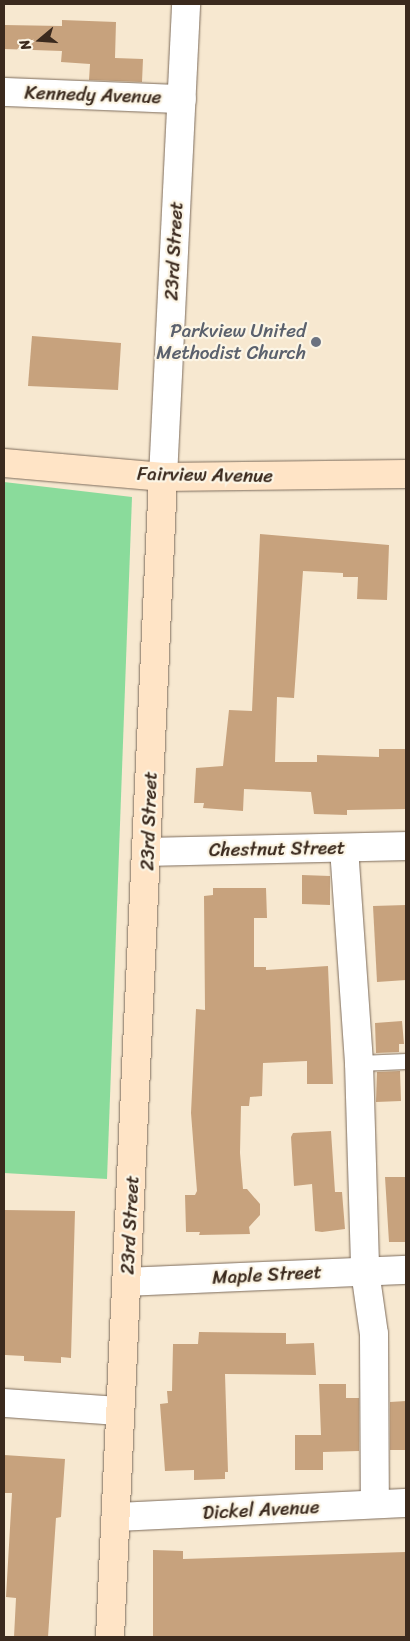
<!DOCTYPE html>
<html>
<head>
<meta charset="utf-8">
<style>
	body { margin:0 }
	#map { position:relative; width:410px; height:1641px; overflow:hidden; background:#f7e8d0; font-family:Sriracha,sans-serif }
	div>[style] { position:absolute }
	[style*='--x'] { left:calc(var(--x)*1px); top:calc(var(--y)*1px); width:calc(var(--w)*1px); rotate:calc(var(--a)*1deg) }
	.green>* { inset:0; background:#8adb9b }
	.building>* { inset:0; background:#c7a27d }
	.roads { filter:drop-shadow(0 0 1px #7d6c5c) drop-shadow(0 0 1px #7d6c5c) }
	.lane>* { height:15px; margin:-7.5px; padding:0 7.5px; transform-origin:7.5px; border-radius:7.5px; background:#fff }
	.street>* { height:28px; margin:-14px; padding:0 14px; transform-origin:14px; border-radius:14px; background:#fff }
	.secondary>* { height:28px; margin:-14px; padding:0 14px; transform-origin:14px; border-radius:14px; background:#ffe4c6 }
	.dots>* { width:14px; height:14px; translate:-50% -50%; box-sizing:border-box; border:2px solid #fcf5e5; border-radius:50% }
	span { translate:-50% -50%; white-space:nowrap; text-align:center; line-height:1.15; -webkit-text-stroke:4.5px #fcf5e5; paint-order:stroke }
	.street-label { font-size:19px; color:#3b2a1e }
	.worship-label { font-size:19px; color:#5b616d }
	.right { translate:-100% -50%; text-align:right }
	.frame { position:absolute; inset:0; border:5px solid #3b2a1e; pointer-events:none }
	.north { position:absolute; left:15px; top:15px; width:50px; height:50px; -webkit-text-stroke:4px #fcf5e5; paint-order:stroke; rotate:252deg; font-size:14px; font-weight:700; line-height:20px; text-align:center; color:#3b2a1e }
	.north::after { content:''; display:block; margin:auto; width:18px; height:22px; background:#3b2a1e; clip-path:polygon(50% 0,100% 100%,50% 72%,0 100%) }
</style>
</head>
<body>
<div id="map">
	<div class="green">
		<div style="clip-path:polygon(4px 482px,132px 497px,107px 1179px,4px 1173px)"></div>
	</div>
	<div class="building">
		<div style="clip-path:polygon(62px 20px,116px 22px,115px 58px,143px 59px,142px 82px,89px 80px,90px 64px,61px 62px,62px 51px,4px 49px,4px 25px,62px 26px)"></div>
		<div style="clip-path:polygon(32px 336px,121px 343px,118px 390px,28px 386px)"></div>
		<div style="clip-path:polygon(260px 534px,389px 545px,387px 600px,357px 599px,358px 577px,343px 577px,343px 573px,303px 571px,294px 698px,277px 697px,275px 762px,317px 762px,317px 755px,379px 757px,379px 749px,406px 749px,406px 809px,347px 810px,347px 815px,314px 814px,311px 792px,244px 789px,243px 811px,203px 808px,204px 803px,194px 803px,196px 768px,223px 766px,229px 710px,252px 711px)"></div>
		<div style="clip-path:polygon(302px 875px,330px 876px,330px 905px,302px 904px)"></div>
		<div style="clip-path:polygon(213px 888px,266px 888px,267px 918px,254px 918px,254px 967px,266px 967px,266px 970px,328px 966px,333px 1084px,307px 1084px,307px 1061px,263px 1063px,262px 1096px,250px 1097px,249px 1106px,241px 1106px,240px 1153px,243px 1189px,247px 1189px,260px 1204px,260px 1215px,249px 1227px,250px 1234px,199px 1235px,200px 1232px,186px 1232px,185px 1195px,195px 1195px,197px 1191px,191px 1113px,196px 1009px,205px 1010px,204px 896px,213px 895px)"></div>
		<div style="clip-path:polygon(406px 905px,406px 980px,377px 982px,373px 906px)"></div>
		<div style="clip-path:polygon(402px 1021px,404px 1044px,399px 1044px,399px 1052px,376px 1053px,375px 1023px)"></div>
		<div style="clip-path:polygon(400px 1071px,401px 1101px,376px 1102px,377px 1072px)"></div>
		<div style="clip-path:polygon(331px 1131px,335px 1192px,342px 1192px,345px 1229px,322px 1232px,315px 1231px,312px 1184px,294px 1186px,291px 1137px,293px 1133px)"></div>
		<div style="clip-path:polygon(385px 1177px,406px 1177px,406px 1242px,389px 1242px)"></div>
		<div style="clip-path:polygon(4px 1210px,75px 1211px,71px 1358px,61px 1357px,61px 1363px,24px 1361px,24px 1356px,5px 1355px)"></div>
		<div style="clip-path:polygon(199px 1332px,286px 1333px,286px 1344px,314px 1343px,316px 1375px,225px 1374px,228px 1472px,225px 1472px,225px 1479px,194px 1480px,194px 1470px,165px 1471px,160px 1404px,168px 1403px,167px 1391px,172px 1391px,173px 1344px,198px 1344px)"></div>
		<div style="clip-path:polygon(319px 1384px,346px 1384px,346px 1398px,359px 1398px,359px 1451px,323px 1452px,323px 1470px,295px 1470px,295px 1435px,321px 1435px)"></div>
		<div style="clip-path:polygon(406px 1401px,406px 1450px,390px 1450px,390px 1402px)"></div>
		<div style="clip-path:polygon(4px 1455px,65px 1459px,61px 1517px,56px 1518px,48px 1637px,14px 1637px,16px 1598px,6px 1597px,12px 1493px,4px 1493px)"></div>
		<div style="clip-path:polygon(153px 1550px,183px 1551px,183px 1559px,406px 1552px,405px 1637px,153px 1637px)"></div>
	</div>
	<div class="roads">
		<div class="lane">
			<div style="--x:359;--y:1063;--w:47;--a:-2.4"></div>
		</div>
		<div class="street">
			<div style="--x:4;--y:92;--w:178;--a:2.3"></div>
			<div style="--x:163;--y:477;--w:474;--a:-87.2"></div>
			<div style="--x:344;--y:848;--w:216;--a:86"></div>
			<div style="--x:359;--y:1063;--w:208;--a:88.3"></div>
			<div style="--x:365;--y:1271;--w:64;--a:81.9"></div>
			<div style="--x:374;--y:1334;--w:170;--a:89.7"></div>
			<div style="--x:148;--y:852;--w:258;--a:-1.3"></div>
			<div style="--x:127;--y:1282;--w:279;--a:-2.5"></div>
			<div style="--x:4;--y:1403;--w:115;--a:4"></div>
			<div style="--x:116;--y:1517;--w:290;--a:-2.8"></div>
		</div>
		<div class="secondary">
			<div style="--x:4;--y:463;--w:160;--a:5"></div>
			<div style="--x:163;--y:477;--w:243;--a:-0.7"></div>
			<div style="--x:110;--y:1637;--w:1161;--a:-87.38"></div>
		</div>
	</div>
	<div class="dots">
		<div style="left:316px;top:342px;background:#6b7280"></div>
	</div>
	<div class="street-label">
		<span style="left:93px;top:95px;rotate:2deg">Kennedy Avenue</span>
		<span style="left:174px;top:251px;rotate:-87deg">23rd Street</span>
		<span style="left:205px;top:475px;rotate:1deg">Fairview Avenue</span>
		<span style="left:149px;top:821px;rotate:-88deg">23rd Street</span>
		<span style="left:277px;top:849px;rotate:-1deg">Chestnut Street</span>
		<span style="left:130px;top:1225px;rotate:-87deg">23rd Street</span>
		<span style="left:267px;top:1275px;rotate:-3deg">Maple Street</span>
		<span style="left:261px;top:1510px;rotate:-3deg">Dickel Avenue</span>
	</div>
	<div class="worship-label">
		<span class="right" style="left:306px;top:342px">Parkview United<br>Methodist Church</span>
	</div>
	<div class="frame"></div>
	<div class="north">N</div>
</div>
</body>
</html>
